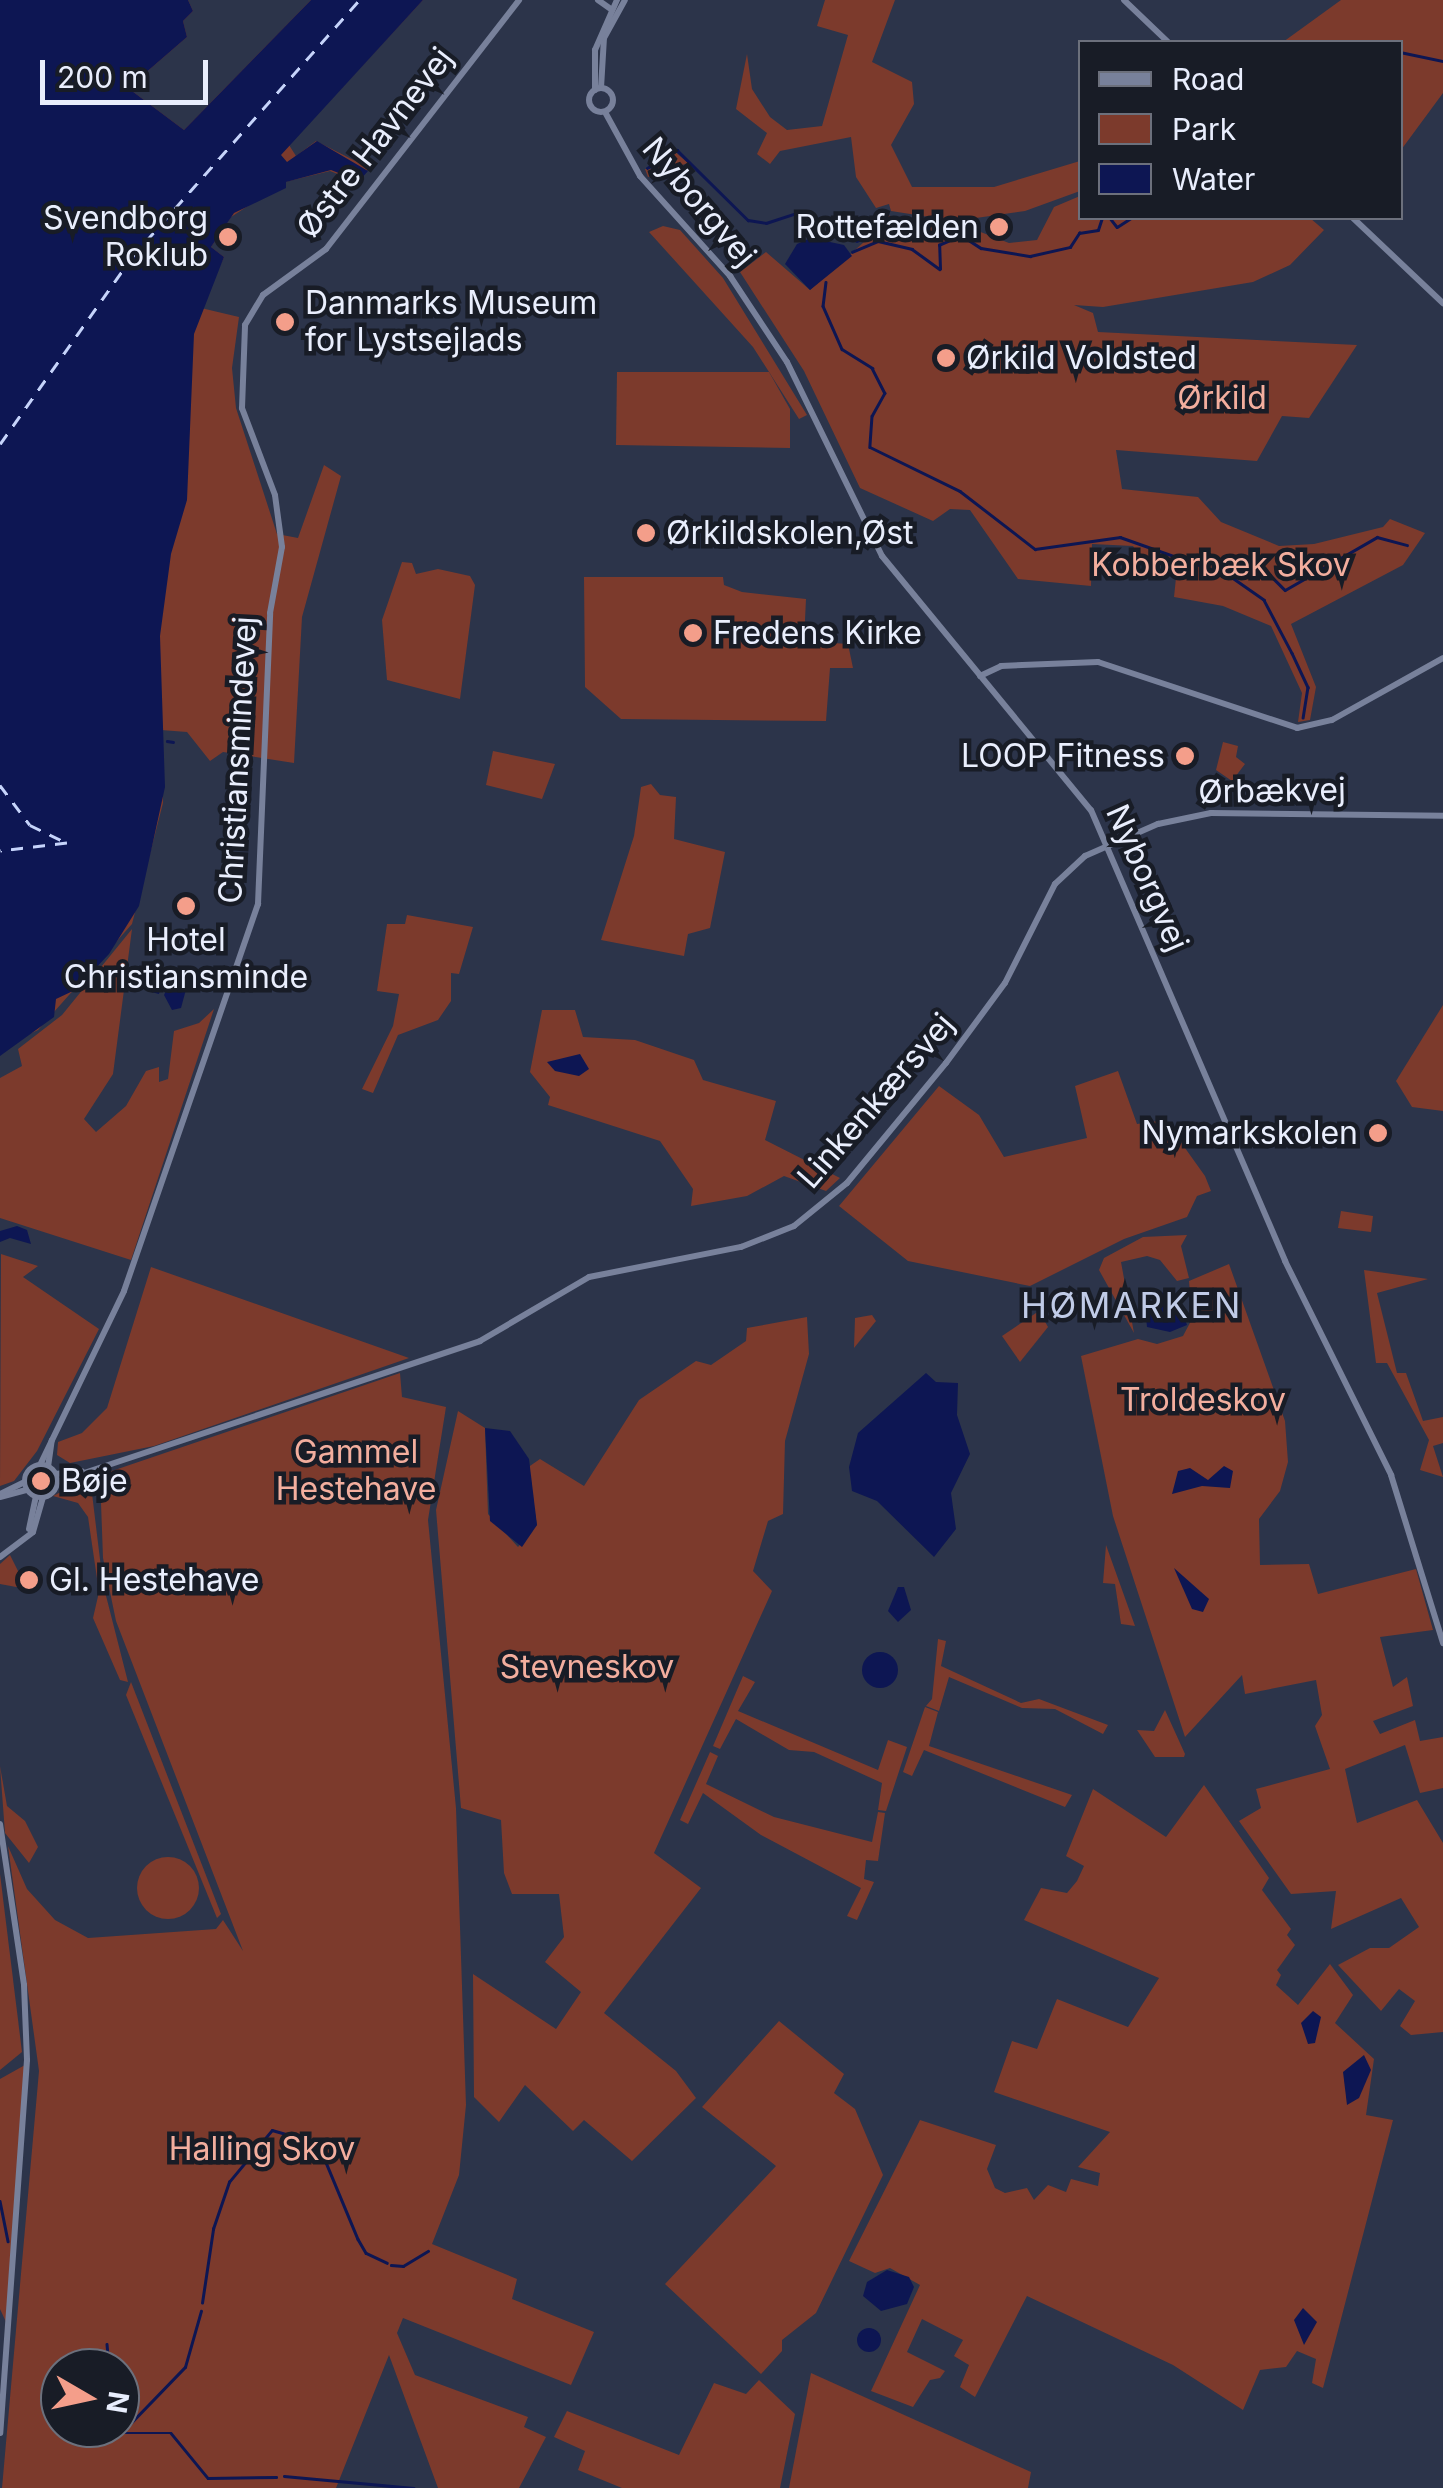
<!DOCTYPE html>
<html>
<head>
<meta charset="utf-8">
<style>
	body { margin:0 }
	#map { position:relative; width:1443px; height:2488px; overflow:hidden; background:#2c344a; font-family:Inter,sans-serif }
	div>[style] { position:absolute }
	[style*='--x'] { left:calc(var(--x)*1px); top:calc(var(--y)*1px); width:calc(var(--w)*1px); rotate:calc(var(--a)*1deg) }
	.green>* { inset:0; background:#7c3a2c }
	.round { border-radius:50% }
	.water>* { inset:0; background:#0d1653 }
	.stream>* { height:2.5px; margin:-1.25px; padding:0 1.25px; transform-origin:1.25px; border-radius:1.25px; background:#0d1653 }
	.ferry>* { height:2.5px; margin-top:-1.25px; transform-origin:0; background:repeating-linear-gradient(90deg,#c6d4fb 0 12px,transparent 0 22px) }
	.tertiary>* { height:6px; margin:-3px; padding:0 3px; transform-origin:3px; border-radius:3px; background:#78819b }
	.tertiary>.ring { margin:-3px; padding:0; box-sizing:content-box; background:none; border:6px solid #78819b; border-radius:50% }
	.dots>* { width:28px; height:28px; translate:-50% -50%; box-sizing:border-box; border:5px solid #181c26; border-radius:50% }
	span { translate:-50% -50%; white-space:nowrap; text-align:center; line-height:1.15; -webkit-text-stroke:9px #181c26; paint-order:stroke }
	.street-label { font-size:32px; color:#e9eefd }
	.poi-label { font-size:32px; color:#e9eefd }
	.right { translate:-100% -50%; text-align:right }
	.left { translate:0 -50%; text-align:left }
	.park-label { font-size:32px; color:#f3ae9e }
	.neighbourhood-label { font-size:35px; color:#c0cbe7; letter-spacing:2.5px }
	.legend { position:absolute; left:1078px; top:40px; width:325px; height:180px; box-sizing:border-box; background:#181c26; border:2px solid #6c707c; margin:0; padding:12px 18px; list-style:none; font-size:30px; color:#e9eefd }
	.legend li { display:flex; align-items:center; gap:20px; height:50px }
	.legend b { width:50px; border:2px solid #6c707c }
	.north { position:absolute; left:40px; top:2348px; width:100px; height:100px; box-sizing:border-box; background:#181c26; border:2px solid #6c707c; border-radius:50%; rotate:99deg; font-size:28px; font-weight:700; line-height:40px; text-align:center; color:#e9eefd }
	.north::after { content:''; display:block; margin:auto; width:35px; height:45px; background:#f49e8a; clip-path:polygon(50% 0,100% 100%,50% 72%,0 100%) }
	.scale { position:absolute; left:40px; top:60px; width:168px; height:45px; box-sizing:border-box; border:5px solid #e9eefd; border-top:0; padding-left:12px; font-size:30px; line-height:35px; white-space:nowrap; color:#e9eefd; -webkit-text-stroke:8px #181c26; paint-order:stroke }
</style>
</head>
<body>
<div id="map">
	<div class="green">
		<div style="clip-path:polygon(0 0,188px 0,193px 11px,183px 21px,187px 37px,128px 88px,184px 130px,311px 0,423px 0,289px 145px,296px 156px,316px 141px,369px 168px,358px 182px,330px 171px,285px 182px,231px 217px,211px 247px,224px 257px,201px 308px,239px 317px,232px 368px,236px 408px,277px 534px,298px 538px,324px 465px,341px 476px,302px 617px,294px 763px,223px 752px,210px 761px,187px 732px,161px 730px,163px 803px,132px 924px,38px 1030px,0 1048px)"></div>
		<div style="clip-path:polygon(825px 0,895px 0,872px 62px,912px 82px,914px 104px,891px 145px,912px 187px,994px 187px,1080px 161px,1080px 191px,1025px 211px,955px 221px,891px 211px,889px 204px,876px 208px,856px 177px,851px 137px,780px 151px,770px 164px,757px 154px,767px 133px,736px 109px,747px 54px,752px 89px,770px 117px,787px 130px,822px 126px,848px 35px,817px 26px)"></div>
		<div style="clip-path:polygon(1341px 0,1443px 0,1443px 93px,1401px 150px,1400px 42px,1283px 42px)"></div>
		<div style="clip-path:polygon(674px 151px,688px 163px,648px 177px,645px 169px,654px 169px)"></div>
		<div style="clip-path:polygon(1080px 196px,1080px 218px,1310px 218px,1324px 230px,1290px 265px,1253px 282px,1103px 307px,1074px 305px,1093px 313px,1098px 332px,1357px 345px,1309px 418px,1282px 416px,1257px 461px,1116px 450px,1122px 489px,1198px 497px,1221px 522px,1279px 546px,1314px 544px,1383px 527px,1390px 519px,1425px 533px,1403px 565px,1291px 624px,1316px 687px,1310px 720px,1298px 722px,1302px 693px,1271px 626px,1223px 606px,1174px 597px,1177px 568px,1143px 563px,1133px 546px,1092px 544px,1091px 586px,1018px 579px,970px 510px,950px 509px,933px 521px,860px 488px,804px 371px,740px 272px,766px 252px,810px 290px,873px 234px,930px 239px,885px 215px,978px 231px,1009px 243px,1037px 240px,1054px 207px)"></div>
		<div style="clip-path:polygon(663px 226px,680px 230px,723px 278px,807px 415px,799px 419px,753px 347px,649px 232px)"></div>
		<div style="clip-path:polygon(617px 372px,769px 372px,790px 409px,790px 448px,616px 445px)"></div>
		<div style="clip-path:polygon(402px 562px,412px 563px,416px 574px,438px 569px,470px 576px,475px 585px,460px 699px,387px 680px,382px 620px)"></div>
		<div style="clip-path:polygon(584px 577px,723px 577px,724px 585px,742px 592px,806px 599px,804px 641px,848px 644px,853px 668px,830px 668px,826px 721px,621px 719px,585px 687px)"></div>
		<div style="clip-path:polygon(1223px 742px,1238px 746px,1236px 757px,1245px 764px,1232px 781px,1216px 770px)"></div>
		<div style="clip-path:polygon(493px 751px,555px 764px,542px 799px,486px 785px)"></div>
		<div style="clip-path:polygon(651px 784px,660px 795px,676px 797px,674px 839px,725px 852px,710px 928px,688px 934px,684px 956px,601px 940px,634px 836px,641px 787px)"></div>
		<div style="clip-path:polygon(407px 915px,473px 927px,459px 974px,451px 973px,451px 1001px,438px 1020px,398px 1035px,373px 1093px,362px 1089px,393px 1026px,399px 994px,377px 991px,387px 924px,405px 924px)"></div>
		<div style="clip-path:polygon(132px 929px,113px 1074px,84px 1119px,96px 1132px,126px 1106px,146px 1071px,159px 1067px,159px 1082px,168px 1079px,174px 1031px,199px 1023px,214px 1009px,131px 1260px,0 1218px,0 1078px,22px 1066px,18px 1049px,62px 1015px)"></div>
		<div style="clip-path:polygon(1443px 1005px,1443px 1111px,1412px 1107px,1396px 1081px)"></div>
		<div style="clip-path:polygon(542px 1010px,575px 1010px,583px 1037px,635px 1040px,694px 1060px,703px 1080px,776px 1101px,765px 1140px,840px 1178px,826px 1191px,784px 1176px,747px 1196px,691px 1206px,693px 1189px,660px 1141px,548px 1105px,550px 1097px,530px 1072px)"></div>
		<div style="clip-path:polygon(1118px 1071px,1137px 1124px,1165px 1120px,1205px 1176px,1211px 1191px,1197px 1196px,1187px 1217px,1124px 1239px,1030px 1286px,908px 1261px,839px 1206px,939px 1086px,979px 1115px,1004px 1157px,1087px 1138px,1075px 1086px)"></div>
		<div style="clip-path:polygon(1341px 1211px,1373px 1216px,1371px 1232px,1338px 1228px)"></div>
		<div style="clip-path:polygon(1187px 1235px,1181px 1246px,1189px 1278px,1177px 1281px,1160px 1260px,1147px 1256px,1121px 1262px,1134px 1333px,1099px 1270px,1104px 1258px,1143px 1237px)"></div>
		<div style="clip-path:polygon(1px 1254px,38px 1266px,23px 1277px,99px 1329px,37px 1451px,14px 1481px,0 1486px)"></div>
		<div style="clip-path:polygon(1229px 1264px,1285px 1421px,1288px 1462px,1280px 1491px,1259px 1519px,1260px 1565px,1309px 1564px,1318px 1594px,1416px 1569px,1433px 1630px,1380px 1637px,1393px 1687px,1407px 1677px,1413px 1706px,1373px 1721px,1380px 1734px,1415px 1720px,1420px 1741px,1443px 1737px,1443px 1788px,1420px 1793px,1405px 1745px,1345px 1769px,1357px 1823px,1417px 1800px,1443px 1843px,1443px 2032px,1411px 2035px,1400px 2026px,1415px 2001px,1399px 1989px,1381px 2011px,1338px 1965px,1370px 1948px,1389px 1948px,1419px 1927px,1401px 1898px,1331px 1929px,1336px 1891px,1291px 1894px,1239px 1821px,1261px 1808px,1256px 1789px,1330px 1769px,1315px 1726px,1322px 1715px,1316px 1680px,1245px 1694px,1242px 1675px,1185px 1737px,1113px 1516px,1081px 1356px,1138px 1339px,1157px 1344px,1183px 1336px,1192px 1319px,1189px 1281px)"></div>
		<div style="clip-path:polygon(151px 1267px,409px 1358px,154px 1446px,70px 1463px,57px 1455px,58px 1442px,82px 1433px,107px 1408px)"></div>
		<div style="clip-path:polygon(1364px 1270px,1428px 1279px,1377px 1293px,1397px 1373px,1406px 1373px,1423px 1421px,1443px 1417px,1443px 1443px,1433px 1446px,1443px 1477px,1420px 1470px,1429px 1440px,1387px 1363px,1376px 1363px)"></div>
		<div style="clip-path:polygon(1039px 1311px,1048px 1327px,1020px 1362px,1002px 1336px)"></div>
		<div style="clip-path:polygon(872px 1315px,876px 1321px,854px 1348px,855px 1318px)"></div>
		<div style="clip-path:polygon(807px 1317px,809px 1354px,785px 1441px,783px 1514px,768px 1521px,753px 1571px,772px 1591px,654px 1853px,701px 1888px,604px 2013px,676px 2071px,696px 2098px,632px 2161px,584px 2120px,573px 2131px,525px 2085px,499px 2122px,474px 2097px,473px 1974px,556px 2029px,581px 1992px,545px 1962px,564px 1937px,559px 1894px,512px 1894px,504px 1873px,501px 1820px,461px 1808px,436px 1510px,458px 1411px,485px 1428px,488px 1514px,518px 1547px,537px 1525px,527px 1468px,540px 1459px,584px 1486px,639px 1400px,696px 1361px,711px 1365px,746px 1341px,747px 1328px)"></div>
		<div style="clip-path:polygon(evenodd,400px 1373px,402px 1397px,446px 1407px,428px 1520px,456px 1808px,466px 2105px,459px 2175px,432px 2244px,517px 2279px,512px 2299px,594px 2332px,571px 2385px,403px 2318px,397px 2333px,415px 2375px,528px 2417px,524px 2427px,546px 2437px,519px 2488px,438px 2488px,389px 2355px,336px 2488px,2px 2488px,39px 2071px,8px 1846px,27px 1889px,55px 1920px,88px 1938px,216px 1929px,223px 1920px,243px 1951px,116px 1621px,103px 1558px,100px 1475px,400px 1373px,60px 2368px,120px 2368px,120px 2428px,60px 2428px,60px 2368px)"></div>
		<div style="clip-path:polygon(90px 1477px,103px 1584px,128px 1682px,120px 1680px,93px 1618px,99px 1592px,88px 1517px,78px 1503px,53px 1496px)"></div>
		<div style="clip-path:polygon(1106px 1545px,1135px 1626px,1121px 1624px,1115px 1584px,1103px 1583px)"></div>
		<div style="clip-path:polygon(10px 1555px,27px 1589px,0 1584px,0 1564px)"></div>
		<div style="clip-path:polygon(938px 1639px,946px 1641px,941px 1666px,1021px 1703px,1039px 1699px,1108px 1725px,1103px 1734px,1055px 1709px,1022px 1708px,949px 1677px,939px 1711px,926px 1706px,932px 1699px)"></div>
		<div style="clip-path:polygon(743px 1676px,755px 1682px,738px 1711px,878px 1770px,888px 1740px,907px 1747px,886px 1811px,878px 1810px,882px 1783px,814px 1752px,789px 1750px,736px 1719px,720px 1749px,713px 1746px)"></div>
		<div style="clip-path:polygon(131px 1682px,221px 1914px,217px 1918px,126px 1695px)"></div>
		<div style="clip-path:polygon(925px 1707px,938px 1712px,929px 1746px,1072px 1795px,1065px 1807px,924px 1750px,912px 1776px,903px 1772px)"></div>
		<div style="clip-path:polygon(1165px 1710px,1185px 1754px,1184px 1757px,1155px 1757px,1137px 1730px,1154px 1731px)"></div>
		<div style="clip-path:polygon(710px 1752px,718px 1756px,706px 1784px,774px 1817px,872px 1842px,878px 1812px,885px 1813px,878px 1861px,866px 1860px,864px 1879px,874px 1882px,857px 1920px,847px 1916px,861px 1888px,761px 1835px,703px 1793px,688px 1824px,680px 1820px)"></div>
		<div style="clip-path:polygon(0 1766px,7px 1806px,25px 1821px,38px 1847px,29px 1863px,5px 1833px)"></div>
		<div style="clip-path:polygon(1204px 1785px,1269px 1878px,1262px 1890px,1291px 1929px,1287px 1935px,1295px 1945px,1277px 1970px,1281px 1975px,1276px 1985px,1298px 2005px,1330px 1964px,1353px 1995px,1335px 2023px,1374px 2059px,1366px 2115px,1393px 2120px,1323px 2388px,1312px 2383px,1316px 2359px,1297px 2351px,1286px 2367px,1260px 2370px,1243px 2410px,1173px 2365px,1027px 2296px,975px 2397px,960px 2387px,969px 2365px,954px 2356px,963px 2340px,922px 2319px,907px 2352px,945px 2371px,940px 2378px,930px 2380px,913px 2407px,871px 2391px,920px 2285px,890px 2268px,875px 2273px,849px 2261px,920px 2120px,996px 2145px,987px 2169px,995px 2188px,1005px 2193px,1027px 2188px,1034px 2200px,1048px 2185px,1066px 2192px,1071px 2179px,1098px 2186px,1100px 2173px,1078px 2167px,1110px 2132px,994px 2092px,1012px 2041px,1037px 2049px,1057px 1999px,1128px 2027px,1159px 1978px,1024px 1920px,1041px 1888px,1067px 1893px,1077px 1881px,1084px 1866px,1066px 1856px,1093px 1789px,1166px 1837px)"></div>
		<div class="round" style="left:137px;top:1857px;width:62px;height:62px"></div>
		<div style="clip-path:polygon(0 1874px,22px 2052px,0 2070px)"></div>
		<div style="clip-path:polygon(779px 2021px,844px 2074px,834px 2093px,855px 2109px,883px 2175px,816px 2313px,782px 2340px,782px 2351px,761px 2374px,665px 2284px,776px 2166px,702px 2107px)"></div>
		<div style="clip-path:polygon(25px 2065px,7px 2324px,0 2309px,0 2079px)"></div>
		<div style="clip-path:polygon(811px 2373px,1031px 2472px,1028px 2488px,789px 2488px)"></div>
		<div style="clip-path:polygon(759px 2380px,795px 2414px,780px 2488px,622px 2488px,578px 2470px,585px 2451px,554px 2437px,567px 2411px,679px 2455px,714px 2383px,746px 2394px)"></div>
	</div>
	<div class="water">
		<div style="clip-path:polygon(0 0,188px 0,193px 11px,183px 21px,187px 37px,128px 88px,184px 130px,311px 0,423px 0,281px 155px,287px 162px,317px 141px,368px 171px,359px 181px,331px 170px,286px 182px,286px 188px,234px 213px,211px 247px,224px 257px,194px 334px,187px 500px,171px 554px,160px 636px,165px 787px,139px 906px,109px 954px,75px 990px,56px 999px,54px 1017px,0 1056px)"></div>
		<div style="clip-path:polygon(882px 217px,904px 221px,930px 239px,884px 232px,857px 243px,839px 235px,850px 224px)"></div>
		<div style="clip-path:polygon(811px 238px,844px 245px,852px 256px,810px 290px,785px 264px,797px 244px)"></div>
		<div style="clip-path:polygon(173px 976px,188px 982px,181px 1008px,172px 1010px,164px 995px)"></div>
		<div style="clip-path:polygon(580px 1054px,589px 1069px,579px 1076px,555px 1071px,547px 1062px)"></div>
		<div style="clip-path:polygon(17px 1226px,27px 1230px,31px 1244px,10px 1238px,0 1242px,0 1231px)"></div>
		<div style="clip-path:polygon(1161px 1292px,1178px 1298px,1187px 1325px,1170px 1332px,1147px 1327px,1146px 1317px,1160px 1310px)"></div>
		<div style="clip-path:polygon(926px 1373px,936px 1382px,958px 1383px,957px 1415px,970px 1454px,951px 1493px,956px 1529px,934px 1557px,877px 1501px,852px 1491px,849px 1467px,858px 1433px)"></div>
		<div style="clip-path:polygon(485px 1428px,510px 1431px,529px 1459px,537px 1525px,522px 1547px,490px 1521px)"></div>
		<div style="clip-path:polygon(1224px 1466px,1233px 1471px,1230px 1488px,1202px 1486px,1172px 1494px,1178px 1471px,1190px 1468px,1208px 1480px)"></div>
		<div style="clip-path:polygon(1174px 1568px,1209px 1599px,1203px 1612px,1192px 1609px)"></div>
		<div style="clip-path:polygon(898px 1587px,904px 1587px,911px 1610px,898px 1622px,888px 1611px)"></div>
		<div class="round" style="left:862px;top:1652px;width:36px;height:36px"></div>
		<div style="clip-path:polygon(1313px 2011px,1321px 2017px,1315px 2043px,1308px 2044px,1301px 2023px)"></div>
		<div style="clip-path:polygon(1364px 2055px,1371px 2070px,1359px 2098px,1347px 2105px,1343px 2072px)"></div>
		<div style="clip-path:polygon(887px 2270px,909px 2277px,914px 2287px,907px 2304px,881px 2311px,863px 2296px,867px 2282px)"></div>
		<div style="clip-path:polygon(1303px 2308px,1317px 2322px,1304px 2345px,1294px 2320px)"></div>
		<div class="round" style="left:857px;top:2328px;width:24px;height:24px"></div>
	</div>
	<div class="stream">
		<div style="--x:1400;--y:52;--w:44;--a:11.8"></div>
		<div style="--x:647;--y:168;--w:35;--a:-31"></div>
		<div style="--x:677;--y:150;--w:100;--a:44.6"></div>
		<div style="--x:748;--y:220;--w:18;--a:9"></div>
		<div style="--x:766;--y:223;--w:32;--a:-18"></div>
		<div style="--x:796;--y:213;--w:29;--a:59"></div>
		<div style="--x:1110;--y:218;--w:11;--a:52"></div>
		<div style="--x:1117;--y:227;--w:17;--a:-33"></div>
		<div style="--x:852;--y:252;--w:28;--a:-23"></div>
		<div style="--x:878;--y:241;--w:35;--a:13"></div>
		<div style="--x:912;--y:249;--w:34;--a:36"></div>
		<div style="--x:940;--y:269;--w:24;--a:-92"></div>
		<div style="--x:939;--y:245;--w:12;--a:-24"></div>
		<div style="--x:950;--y:240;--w:14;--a:-12"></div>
		<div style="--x:964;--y:237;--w:20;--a:33"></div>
		<div style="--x:981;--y:248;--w:50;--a:9.3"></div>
		<div style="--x:1030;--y:256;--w:41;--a:-12.7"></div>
		<div style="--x:1070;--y:247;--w:17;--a:-57"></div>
		<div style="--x:1079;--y:233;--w:19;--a:-9"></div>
		<div style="--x:1098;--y:230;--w:13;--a:-72"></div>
		<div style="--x:826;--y:282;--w:24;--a:97"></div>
		<div style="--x:823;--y:306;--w:47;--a:66.2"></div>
		<div style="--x:842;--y:349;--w:36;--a:32"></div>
		<div style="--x:872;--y:368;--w:28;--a:63"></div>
		<div style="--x:885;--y:393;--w:26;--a:119"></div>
		<div style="--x:872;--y:416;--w:31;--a:94"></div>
		<div style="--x:870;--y:447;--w:100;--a:26.1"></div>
		<div style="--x:960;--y:491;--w:95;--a:37.7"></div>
		<div style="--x:1035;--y:549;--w:86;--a:-8"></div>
		<div style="--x:1120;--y:537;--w:120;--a:19.5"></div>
		<div style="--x:1233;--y:577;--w:37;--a:-3"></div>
		<div style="--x:1270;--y:575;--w:21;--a:45"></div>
		<div style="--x:1285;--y:590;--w:106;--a:-29.9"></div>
		<div style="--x:1377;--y:537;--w:31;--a:15"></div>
		<div style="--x:1233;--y:578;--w:38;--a:35"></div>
		<div style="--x:1264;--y:600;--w:60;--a:62.2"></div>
		<div style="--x:1292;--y:653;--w:38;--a:65"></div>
		<div style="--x:1308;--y:687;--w:31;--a:99"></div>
		<div style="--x:167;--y:741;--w:6;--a:9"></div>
		<div style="--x:143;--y:985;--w:5;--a:37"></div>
		<div style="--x:149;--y:989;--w:9;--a:18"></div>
		<div style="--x:318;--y:2143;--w:104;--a:67.4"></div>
		<div style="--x:358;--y:2239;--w:16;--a:60"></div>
		<div style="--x:366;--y:2253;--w:23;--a:25"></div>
		<div style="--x:0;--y:2201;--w:41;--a:78.7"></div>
		<div style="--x:391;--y:2265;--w:12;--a:5"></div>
		<div style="--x:403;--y:2266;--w:29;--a:-31"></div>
		<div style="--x:202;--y:2303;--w:75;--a:-81.5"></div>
		<div style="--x:213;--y:2229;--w:50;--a:-71.2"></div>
		<div style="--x:229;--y:2182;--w:67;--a:-50.4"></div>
		<div style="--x:272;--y:2130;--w:40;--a:16"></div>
		<div style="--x:107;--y:2344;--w:24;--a:85"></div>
		<div style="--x:112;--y:2428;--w:6;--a:72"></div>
		<div style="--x:123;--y:2431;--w:89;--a:-45.9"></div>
		<div style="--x:185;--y:2367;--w:58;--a:-74.1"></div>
		<div style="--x:121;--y:2433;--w:50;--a:0"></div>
		<div style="--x:171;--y:2433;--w:58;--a:50.6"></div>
		<div style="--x:208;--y:2478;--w:68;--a:-0.8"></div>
		<div style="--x:284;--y:2476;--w:130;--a:5.3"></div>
	</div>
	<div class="ferry">
		<div style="--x:0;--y:444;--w:228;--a:-54.8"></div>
		<div style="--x:131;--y:258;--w:344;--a:-48.5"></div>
		<div style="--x:0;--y:785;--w:50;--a:53.1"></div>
		<div style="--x:30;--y:825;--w:41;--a:25.9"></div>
		<div style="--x:67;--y:843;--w:67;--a:173.2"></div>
	</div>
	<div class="tertiary">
		<div style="--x:598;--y:0;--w:16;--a:35"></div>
		<div style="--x:1124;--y:0;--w:61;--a:43.7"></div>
		<div style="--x:601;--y:88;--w:50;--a:-86.6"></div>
		<div style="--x:604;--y:38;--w:43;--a:-61.1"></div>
		<div class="ring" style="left:589px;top:88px;width:18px;height:18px"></div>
		<div style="--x:595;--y:90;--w:40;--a:-90"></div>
		<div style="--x:595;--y:50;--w:55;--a:-66.3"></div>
		<div style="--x:605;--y:112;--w:73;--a:61.3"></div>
		<div style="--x:640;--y:176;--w:135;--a:48"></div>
		<div style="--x:730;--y:276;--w:103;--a:56.5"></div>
		<div style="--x:787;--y:362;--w:216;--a:63.9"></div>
		<div style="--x:882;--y:556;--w:329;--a:50.6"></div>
		<div style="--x:1091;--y:810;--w:491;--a:66.7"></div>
		<div style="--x:1285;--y:1261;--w:239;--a:63.6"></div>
		<div style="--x:1391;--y:1475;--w:176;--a:72.8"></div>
		<div style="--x:1353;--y:218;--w:124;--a:43.4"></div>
		<div style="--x:980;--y:676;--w:23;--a:-25"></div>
		<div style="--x:1001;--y:666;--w:97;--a:-2.4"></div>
		<div style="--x:1098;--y:662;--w:210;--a:18.3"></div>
		<div style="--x:1297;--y:728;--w:36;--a:-13"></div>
		<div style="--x:1332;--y:720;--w:127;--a:-29.2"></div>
		<div class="ring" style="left:25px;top:1465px;width:26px;height:26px"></div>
		<div style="--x:40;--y:1465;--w:193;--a:-64.2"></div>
		<div style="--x:124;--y:1291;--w:410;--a:-70.9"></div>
		<div style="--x:258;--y:904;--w:291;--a:-87.6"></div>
		<div style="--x:270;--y:613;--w:67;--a:-79.7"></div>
		<div style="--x:282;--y:547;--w:52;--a:-97.7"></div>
		<div style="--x:275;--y:495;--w:93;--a:-110.8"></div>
		<div style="--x:242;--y:408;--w:83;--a:-87.9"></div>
		<div style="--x:245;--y:325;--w:35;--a:-59"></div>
		<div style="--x:263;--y:295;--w:78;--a:-36.1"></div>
		<div style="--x:326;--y:249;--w:315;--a:-52.2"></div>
		<div style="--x:48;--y:1467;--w:27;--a:-82"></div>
		<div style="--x:55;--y:1474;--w:27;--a:-6"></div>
		<div style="--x:57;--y:1482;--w:446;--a:-18.4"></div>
		<div style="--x:480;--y:1341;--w:126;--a:-30.4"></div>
		<div style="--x:589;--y:1277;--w:155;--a:-11.2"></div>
		<div style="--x:741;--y:1247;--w:57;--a:-21.6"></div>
		<div style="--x:794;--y:1226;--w:68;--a:-39.1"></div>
		<div style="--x:847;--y:1183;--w:156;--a:-50.5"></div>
		<div style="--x:946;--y:1063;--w:99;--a:-53.6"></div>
		<div style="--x:1005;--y:983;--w:111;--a:-63.2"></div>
		<div style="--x:1055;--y:884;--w:41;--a:-43"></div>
		<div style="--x:1085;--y:856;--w:80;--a:-23.7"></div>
		<div style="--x:1158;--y:824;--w:54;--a:-11.7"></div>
		<div style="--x:1211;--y:813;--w:232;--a:0.7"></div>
		<div style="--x:0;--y:1494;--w:28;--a:-26"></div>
		<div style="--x:0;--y:1497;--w:28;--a:-15"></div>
		<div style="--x:29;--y:1529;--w:33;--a:-78"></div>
		<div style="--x:0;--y:1557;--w:41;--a:-37.1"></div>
		<div style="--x:33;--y:1532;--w:36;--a:-74"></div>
		<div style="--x:0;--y:1824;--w:163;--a:81.5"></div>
		<div style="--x:24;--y:1985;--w:75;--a:87.7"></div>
		<div style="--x:27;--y:2060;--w:374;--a:94.1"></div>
	</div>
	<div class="dots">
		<div style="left:999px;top:227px;background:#f49e8a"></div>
		<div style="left:228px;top:237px;background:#f49e8a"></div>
		<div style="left:285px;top:322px;background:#f49e8a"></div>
		<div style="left:946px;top:358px;background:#f49e8a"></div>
		<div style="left:646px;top:533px;background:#f49e8a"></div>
		<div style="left:693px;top:633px;background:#f49e8a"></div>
		<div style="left:1185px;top:756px;background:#f49e8a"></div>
		<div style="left:186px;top:906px;background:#f49e8a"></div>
		<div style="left:1378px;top:1133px;background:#f49e8a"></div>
		<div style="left:41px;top:1481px;background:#f49e8a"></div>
		<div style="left:29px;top:1580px;background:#f49e8a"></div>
	</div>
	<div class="street-label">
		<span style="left:375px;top:143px;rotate:-52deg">Østre Havnevej</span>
		<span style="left:699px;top:202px;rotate:50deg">Nyborgvej</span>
		<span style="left:238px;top:760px;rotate:-87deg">Christiansmindevej</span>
		<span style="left:1272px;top:791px;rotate:-1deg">Ørbækvej</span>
		<span style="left:1147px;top:878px;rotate:66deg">Nyborgvej</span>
		<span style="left:876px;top:1101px;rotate:-49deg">Linkenkærsvej</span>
	</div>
	<div class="poi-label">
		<span class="right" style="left:208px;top:237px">Svendborg<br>Roklub</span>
		<span class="right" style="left:979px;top:227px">Rottefælden</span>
		<span class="left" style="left:305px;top:322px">Danmarks Museum<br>for Lystsejlads</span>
		<span class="left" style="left:966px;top:358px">Ørkild Voldsted</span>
		<span class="left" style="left:666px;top:533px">Ørkildskolen,Øst</span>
		<span class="left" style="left:713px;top:633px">Fredens Kirke</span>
		<span class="right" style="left:1165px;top:756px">LOOP Fitness</span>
		<span style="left:186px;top:959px">Hotel<br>Christiansminde</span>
		<span class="right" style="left:1358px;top:1133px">Nymarkskolen</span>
		<span class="left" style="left:61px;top:1481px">Bøje</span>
		<span class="left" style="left:49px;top:1580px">Gl. Hestehave</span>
	</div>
	<div class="park-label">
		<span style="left:1222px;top:398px">Ørkild</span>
		<span style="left:1221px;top:565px">Kobberbæk Skov</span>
		<span style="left:1203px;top:1400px">Troldeskov</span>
		<span style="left:356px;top:1471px">Gammel<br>Hestehave</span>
		<span style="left:587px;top:1667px">Stevneskov</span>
		<span style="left:262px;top:2149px">Halling Skov</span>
	</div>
	<div class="neighbourhood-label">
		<span style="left:1132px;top:1305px">HØMARKEN</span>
	</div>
	<ul class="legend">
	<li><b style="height:12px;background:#78819b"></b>Road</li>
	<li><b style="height:28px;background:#7c3a2c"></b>Park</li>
	<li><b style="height:28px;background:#0d1653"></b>Water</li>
	</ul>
	<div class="north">N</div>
	<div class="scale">200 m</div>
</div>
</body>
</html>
